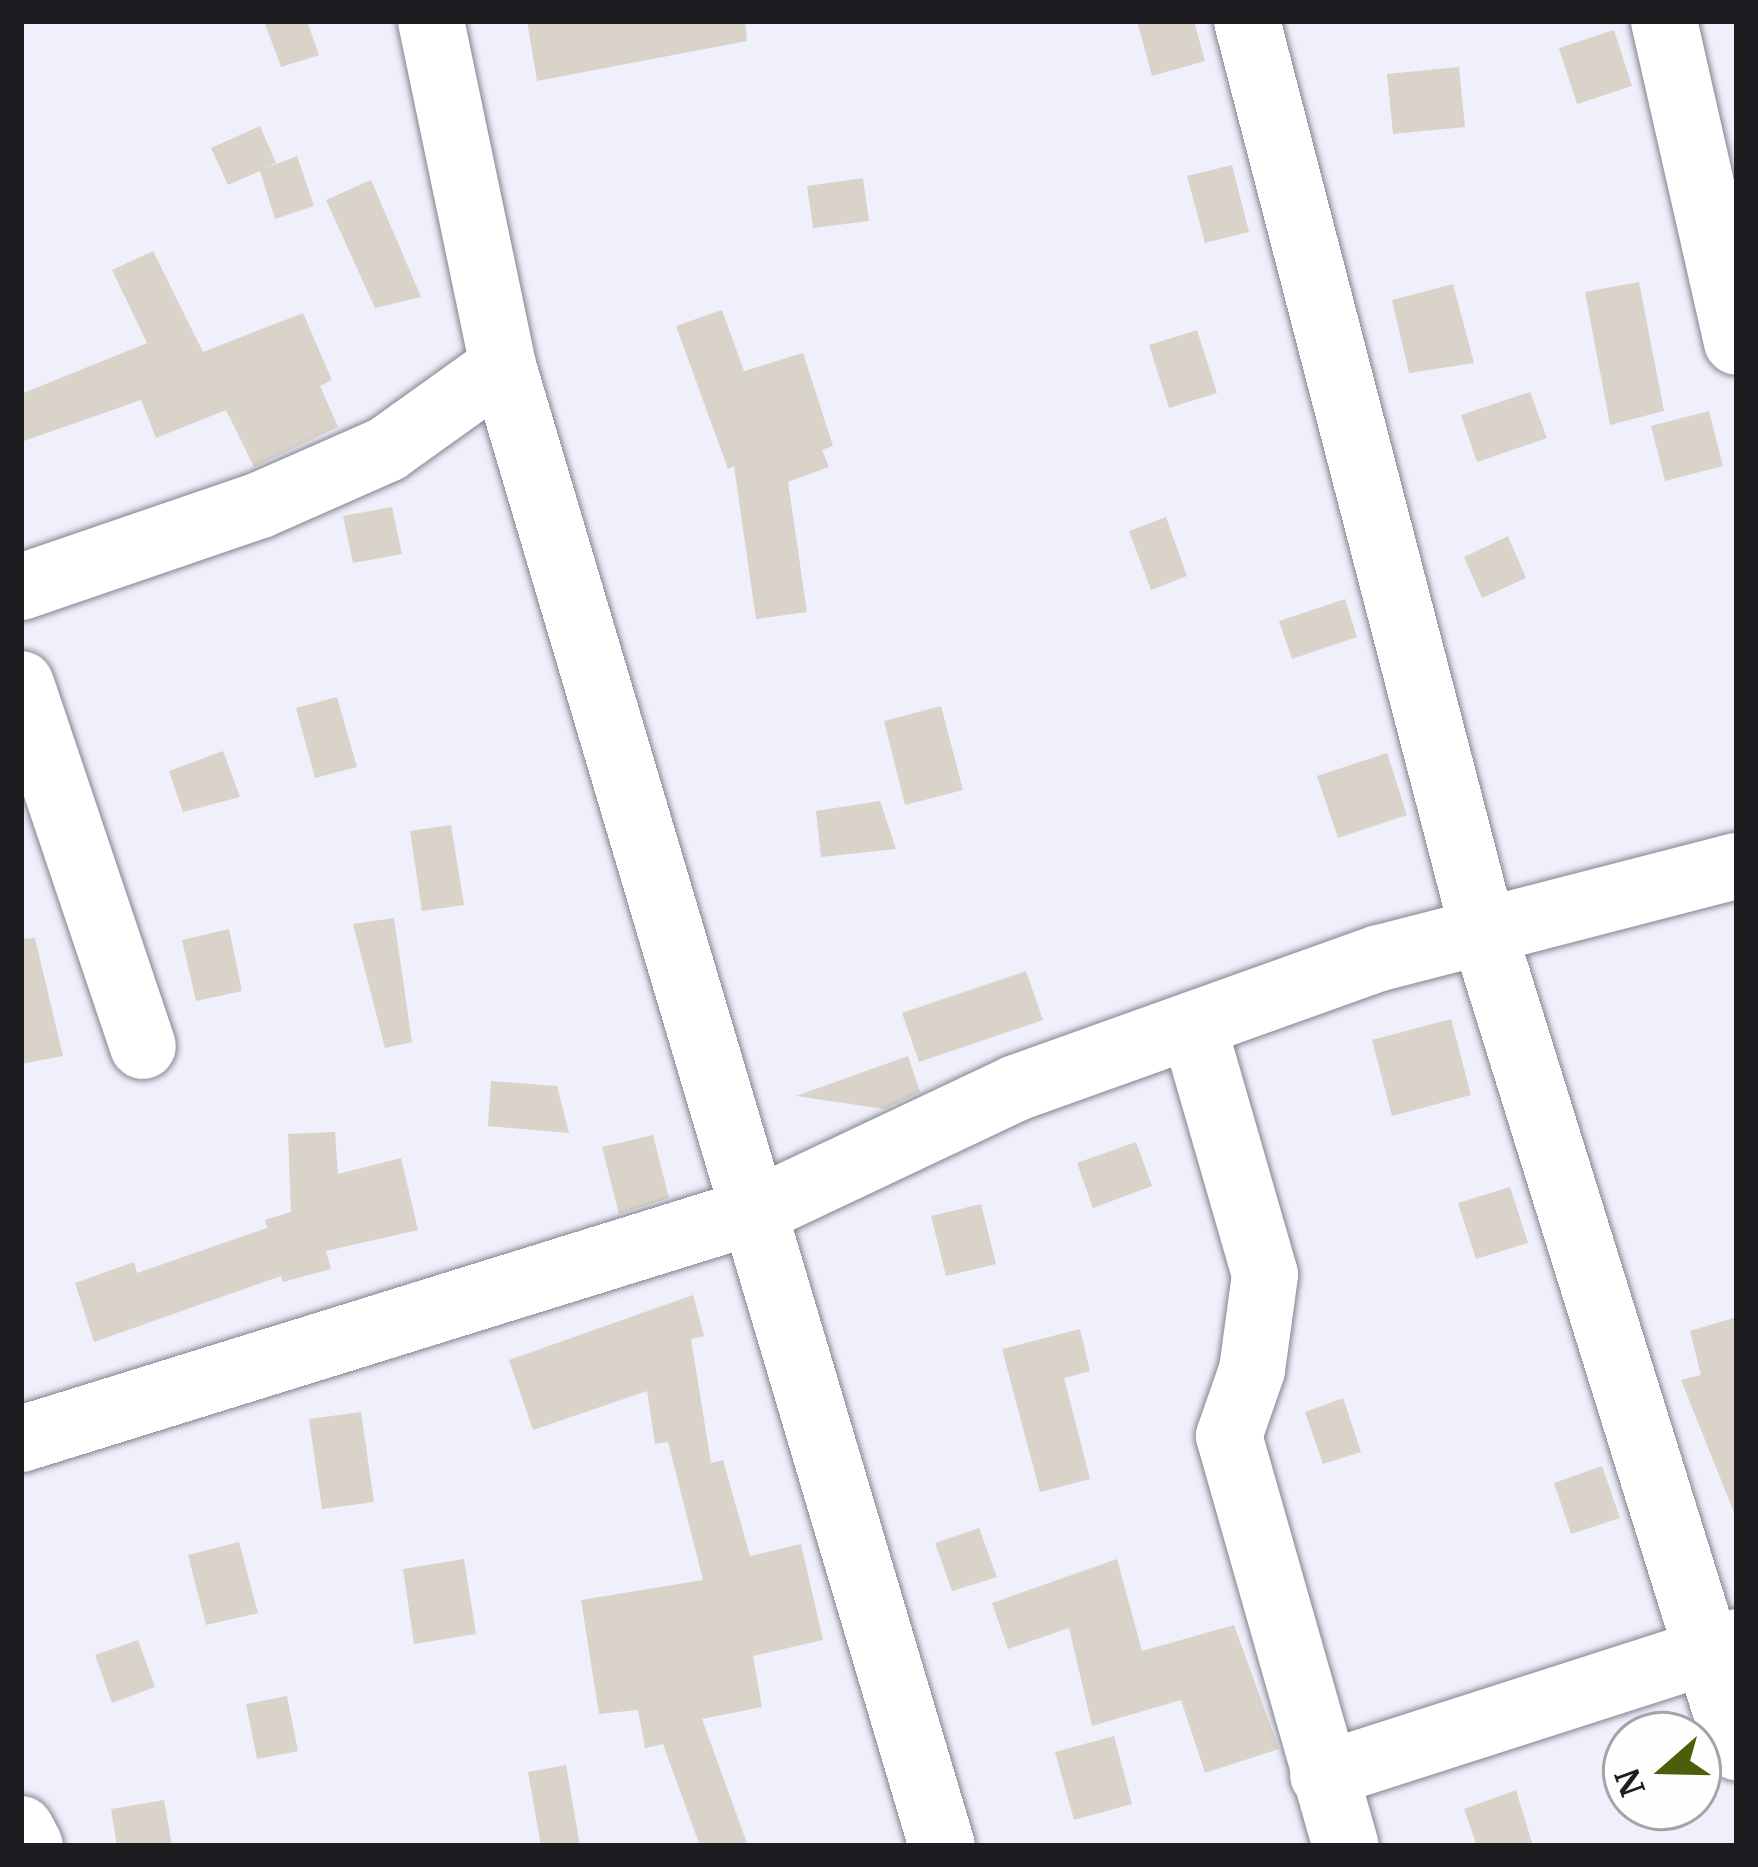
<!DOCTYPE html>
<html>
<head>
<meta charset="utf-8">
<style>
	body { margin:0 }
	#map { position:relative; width:1758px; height:1867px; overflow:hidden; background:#eff0fc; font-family:Merriweather,serif }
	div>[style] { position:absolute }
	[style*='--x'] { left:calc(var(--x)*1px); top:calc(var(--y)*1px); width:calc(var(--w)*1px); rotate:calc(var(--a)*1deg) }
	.building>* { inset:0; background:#dad3c9 }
	.roads { filter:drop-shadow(0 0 3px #82848e) drop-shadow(0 0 3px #82848e) }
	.minor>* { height:66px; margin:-33px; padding:0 33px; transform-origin:33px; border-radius:33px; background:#fff }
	span { translate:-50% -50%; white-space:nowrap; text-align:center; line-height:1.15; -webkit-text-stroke:9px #fefefe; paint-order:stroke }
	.frame { position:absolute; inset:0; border:24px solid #1d1d21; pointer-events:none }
	.north { position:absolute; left:1602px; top:1711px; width:120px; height:120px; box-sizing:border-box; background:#fefefe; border:3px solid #a4a4a6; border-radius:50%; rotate:250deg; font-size:33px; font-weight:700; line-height:48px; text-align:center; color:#1d1d21 }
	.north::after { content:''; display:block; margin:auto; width:42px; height:54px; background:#495f09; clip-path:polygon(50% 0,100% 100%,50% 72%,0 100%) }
</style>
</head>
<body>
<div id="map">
	<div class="building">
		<div style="clip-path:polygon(264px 21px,307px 21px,319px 55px,281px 67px)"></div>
		<div style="clip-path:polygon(527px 21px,745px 21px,747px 41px,537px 81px)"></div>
		<div style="clip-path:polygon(1137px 21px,1194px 21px,1205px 61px,1152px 76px)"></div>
		<div style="clip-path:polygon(1614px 30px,1632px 86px,1577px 104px,1559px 48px)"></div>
		<div style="clip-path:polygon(1459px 67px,1465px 127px,1393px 134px,1387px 74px)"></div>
		<div style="clip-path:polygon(260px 126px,276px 163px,266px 168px,297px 156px,314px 206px,275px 219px,260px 171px,228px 185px,211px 148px)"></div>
		<div style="clip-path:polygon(1232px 165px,1249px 232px,1205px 243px,1187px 176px)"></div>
		<div style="clip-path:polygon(863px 178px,869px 221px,813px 228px,807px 186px)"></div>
		<div style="clip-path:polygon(371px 180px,421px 297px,375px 308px,326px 200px)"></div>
		<div style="clip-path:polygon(153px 251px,203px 352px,303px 313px,332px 380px,320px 386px,338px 427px,254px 467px,226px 410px,156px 438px,141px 400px,21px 442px,21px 394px,147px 343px,112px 270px)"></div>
		<div style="clip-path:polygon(1639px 282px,1664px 411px,1610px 425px,1585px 292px)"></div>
		<div style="clip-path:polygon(1453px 284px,1474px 363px,1409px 373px,1392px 300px)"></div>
		<div style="clip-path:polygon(722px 310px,744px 371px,803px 353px,833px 446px,822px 450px,829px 467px,788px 482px,807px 612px,756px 619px,734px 466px,728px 469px,676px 326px)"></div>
		<div style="clip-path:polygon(1197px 330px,1217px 393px,1169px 408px,1149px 345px)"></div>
		<div style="clip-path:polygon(1530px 392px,1547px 438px,1477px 462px,1461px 415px)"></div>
		<div style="clip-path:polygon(1709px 411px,1723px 466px,1665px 481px,1651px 426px)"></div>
		<div style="clip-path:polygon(392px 507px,402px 554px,353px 563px,343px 516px)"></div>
		<div style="clip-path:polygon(1166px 517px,1187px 576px,1151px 590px,1129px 531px)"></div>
		<div style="clip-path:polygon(1508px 536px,1526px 578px,1482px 598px,1464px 557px)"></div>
		<div style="clip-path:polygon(1345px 599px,1357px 637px,1292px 659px,1279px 621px)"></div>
		<div style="clip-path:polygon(337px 697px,357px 767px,315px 778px,296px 708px)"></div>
		<div style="clip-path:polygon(941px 706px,963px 790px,905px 805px,884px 721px)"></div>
		<div style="clip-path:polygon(223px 751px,240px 797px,183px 812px,169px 771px)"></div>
		<div style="clip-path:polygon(1387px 753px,1407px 815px,1338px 838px,1317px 776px)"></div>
		<div style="clip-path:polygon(880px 801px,896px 849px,821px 857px,816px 811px)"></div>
		<div style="clip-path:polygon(451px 825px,464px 905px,422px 911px,410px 831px)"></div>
		<div style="clip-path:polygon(394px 918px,412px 1042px,385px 1048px,353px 924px)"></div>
		<div style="clip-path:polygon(229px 929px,242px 991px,196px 1001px,182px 940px)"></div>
		<div style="clip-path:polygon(35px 938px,63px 1056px,21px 1064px,21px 939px)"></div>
		<div style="clip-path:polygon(1026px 971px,1043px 1020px,919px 1062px,902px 1013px)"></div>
		<div style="clip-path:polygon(1451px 1019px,1471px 1095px,1392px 1116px,1372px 1040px)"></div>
		<div style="clip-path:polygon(908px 1056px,920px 1092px,884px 1109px,796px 1096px)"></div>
		<div style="clip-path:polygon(491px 1081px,557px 1086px,569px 1133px,488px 1126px)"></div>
		<div style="clip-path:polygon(335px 1132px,338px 1174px,401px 1158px,418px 1230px,326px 1251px,331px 1269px,283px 1282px,281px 1276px,94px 1342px,75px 1283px,134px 1262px,137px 1273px,267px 1228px,265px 1220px,291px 1212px,288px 1134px)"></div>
		<div style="clip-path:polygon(653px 1135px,669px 1198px,619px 1214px,602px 1147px)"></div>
		<div style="clip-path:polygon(1136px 1142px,1152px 1186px,1093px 1208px,1077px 1163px)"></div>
		<div style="clip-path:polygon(1510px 1187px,1528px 1243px,1476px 1259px,1458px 1203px)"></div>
		<div style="clip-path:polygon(981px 1204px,996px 1264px,946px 1276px,931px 1216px)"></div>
		<div style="clip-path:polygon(693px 1295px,704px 1336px,691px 1339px,711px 1463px,723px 1460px,750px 1556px,801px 1544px,823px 1640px,753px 1656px,762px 1707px,702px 1719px,748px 1846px,700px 1846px,663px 1744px,645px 1748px,638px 1710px,599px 1714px,581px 1600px,703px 1580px,668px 1442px,655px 1444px,647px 1391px,533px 1430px,509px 1360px)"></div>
		<div style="clip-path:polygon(1737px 1317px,1737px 1514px,1735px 1515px,1681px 1380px,1701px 1375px,1690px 1331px)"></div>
		<div style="clip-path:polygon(1080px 1329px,1090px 1371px,1064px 1378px,1090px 1479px,1040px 1492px,1002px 1349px)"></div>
		<div style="clip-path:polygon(1343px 1398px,1361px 1452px,1323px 1464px,1305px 1412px)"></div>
		<div style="clip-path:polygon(361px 1412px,374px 1502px,322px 1509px,309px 1419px)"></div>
		<div style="clip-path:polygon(1602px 1466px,1620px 1518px,1571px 1534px,1554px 1483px)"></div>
		<div style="clip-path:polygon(979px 1528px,997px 1577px,952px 1591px,935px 1543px)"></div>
		<div style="clip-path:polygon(239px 1542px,258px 1613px,206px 1625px,188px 1555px)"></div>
		<div style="clip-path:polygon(464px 1559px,476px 1634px,414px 1644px,403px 1569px)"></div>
		<div style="clip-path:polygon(1117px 1559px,1142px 1651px,1234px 1625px,1279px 1749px,1205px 1773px,1181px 1700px,1092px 1726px,1069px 1628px,1008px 1649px,992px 1603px)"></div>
		<div style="clip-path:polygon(138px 1640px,155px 1687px,112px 1703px,95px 1655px)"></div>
		<div style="clip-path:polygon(287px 1696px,298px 1751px,257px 1759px,246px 1704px)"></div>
		<div style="clip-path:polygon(1114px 1736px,1132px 1804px,1074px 1820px,1055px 1752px)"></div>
		<div style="clip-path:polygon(566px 1765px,580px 1846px,541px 1846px,528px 1772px)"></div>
		<div style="clip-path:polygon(1516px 1790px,1533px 1846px,1477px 1846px,1464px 1809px)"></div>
		<div style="clip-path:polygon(164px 1800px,172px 1846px,117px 1846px,111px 1809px)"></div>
	</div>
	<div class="roads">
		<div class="minor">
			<div style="--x:431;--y:21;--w:352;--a:78.2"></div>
			<div style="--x:503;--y:366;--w:1544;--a:73.48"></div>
			<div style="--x:1247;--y:21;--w:939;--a:75.45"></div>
			<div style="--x:1483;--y:930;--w:856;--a:72.73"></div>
			<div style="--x:1664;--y:21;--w:329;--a:77.2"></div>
			<div style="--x:21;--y:587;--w:250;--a:-18.9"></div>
			<div style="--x:258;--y:506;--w:141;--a:-23.8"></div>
			<div style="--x:387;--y:449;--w:143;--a:-35.6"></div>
			<div style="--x:21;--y:684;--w:382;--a:71.4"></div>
			<div style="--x:1193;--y:1025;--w:260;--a:73.9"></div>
			<div style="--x:1265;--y:1275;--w:96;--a:97.8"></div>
			<div style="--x:1252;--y:1370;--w:70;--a:109.2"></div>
			<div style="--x:1229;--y:1436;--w:426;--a:74.1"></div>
			<div style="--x:21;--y:1439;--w:772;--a:-17.26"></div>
			<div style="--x:758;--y:1210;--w:285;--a:-25.3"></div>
			<div style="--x:1016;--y:1088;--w:387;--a:-19.7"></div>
			<div style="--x:1380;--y:958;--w:369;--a:-14.5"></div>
			<div style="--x:1323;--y:1775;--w:435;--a:-17.8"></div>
			<div style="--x:21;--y:1829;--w:19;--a:62"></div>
		</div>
	</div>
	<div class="frame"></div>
	<div class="north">N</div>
</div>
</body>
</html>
